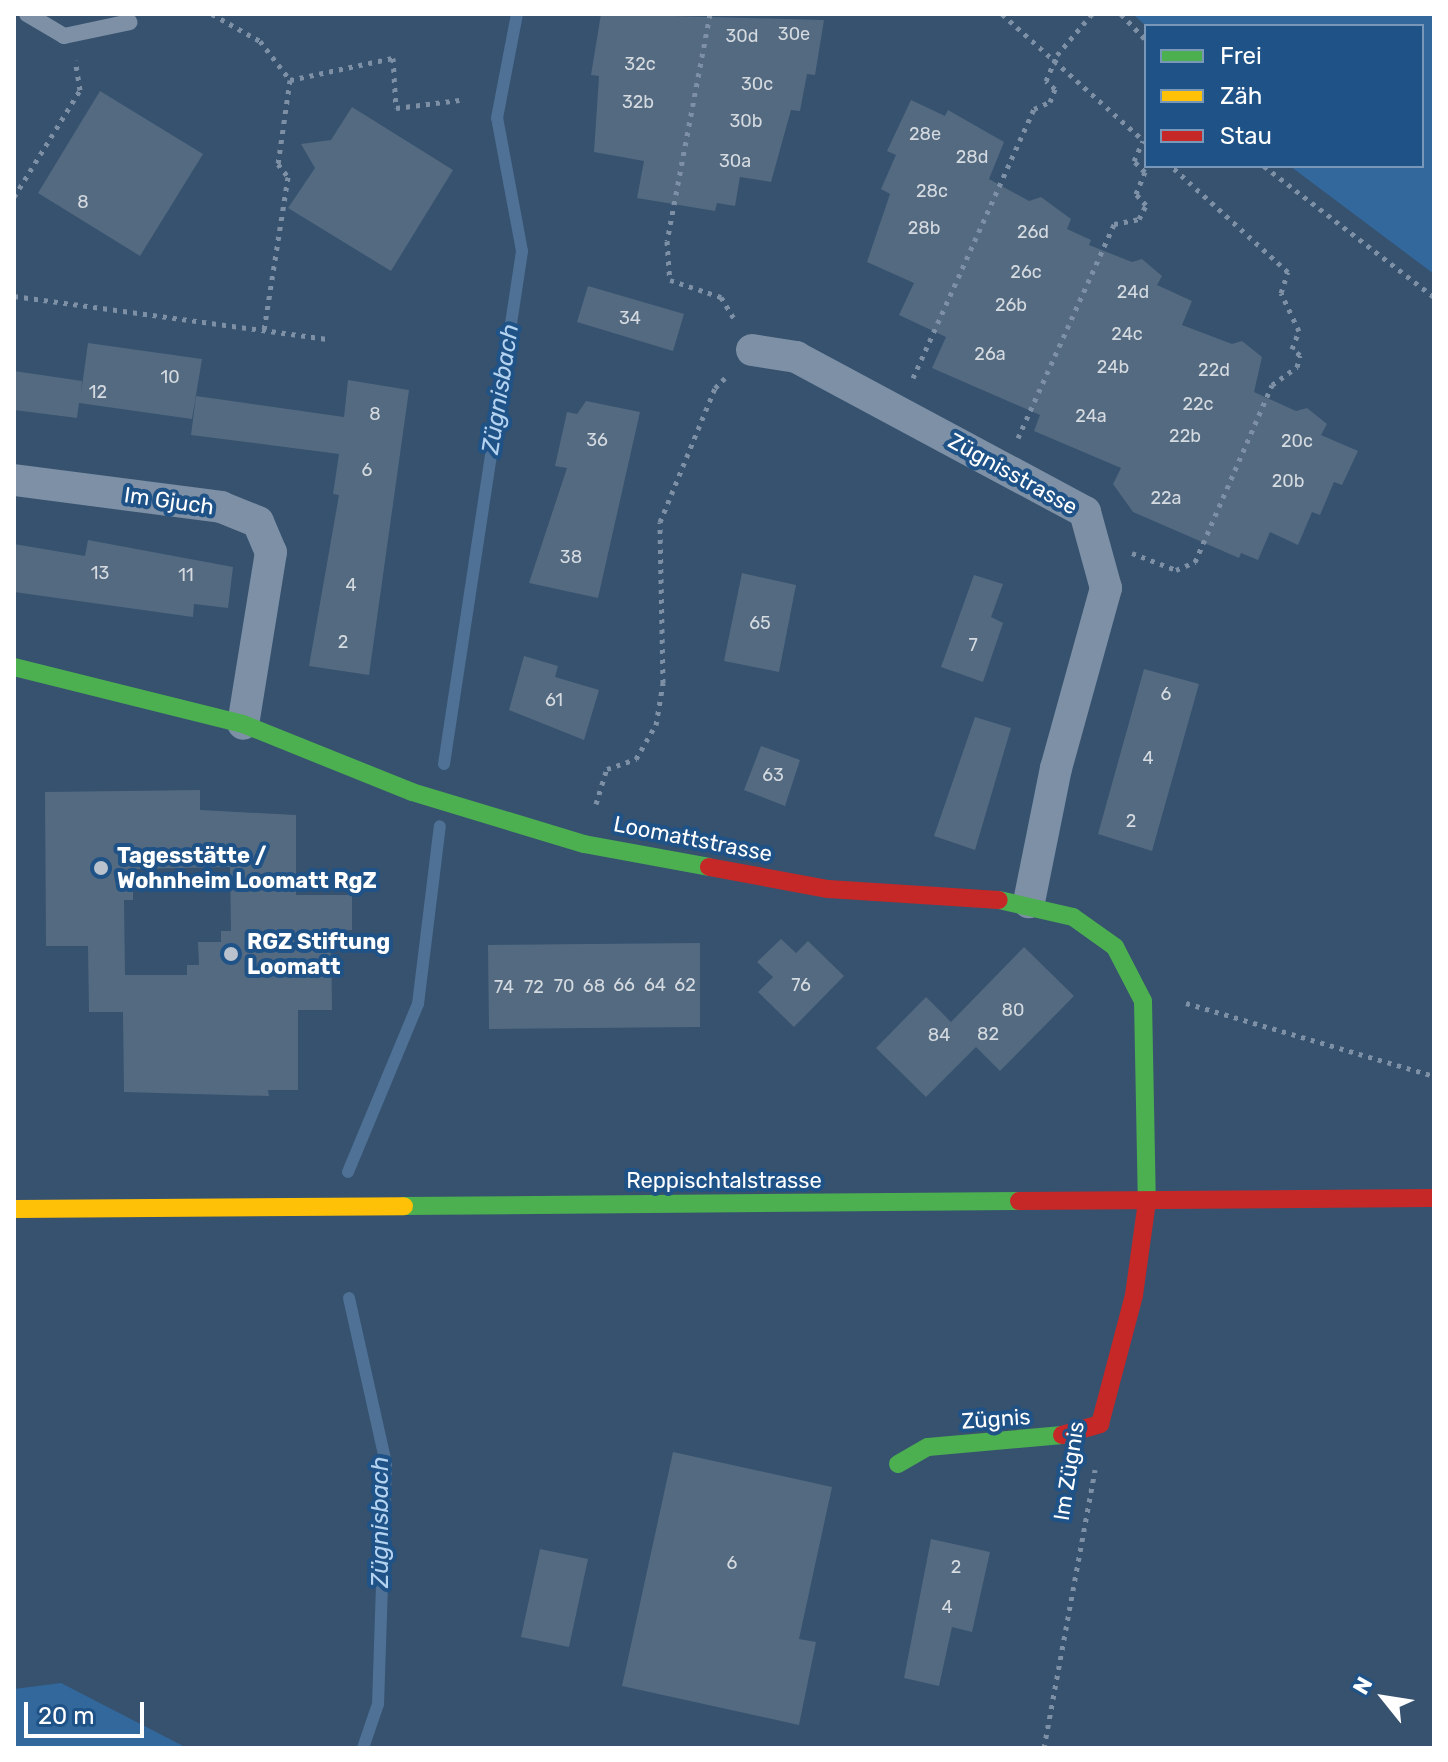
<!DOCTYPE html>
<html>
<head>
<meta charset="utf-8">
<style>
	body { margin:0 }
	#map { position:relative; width:1448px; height:1762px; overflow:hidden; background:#36526f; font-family:Rubik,sans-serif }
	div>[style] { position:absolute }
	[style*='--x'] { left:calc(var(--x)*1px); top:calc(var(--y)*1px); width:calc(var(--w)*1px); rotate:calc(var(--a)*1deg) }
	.green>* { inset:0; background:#33689c }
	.stream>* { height:12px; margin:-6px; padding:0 6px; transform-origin:6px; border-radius:6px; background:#4f7196 }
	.building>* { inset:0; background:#546a81 }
	.path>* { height:5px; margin-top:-2.5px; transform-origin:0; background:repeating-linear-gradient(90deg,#7d90a5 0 4px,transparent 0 10px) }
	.lane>* { height:16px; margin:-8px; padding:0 8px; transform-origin:8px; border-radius:8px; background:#7d90a5 }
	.street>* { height:32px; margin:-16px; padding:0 16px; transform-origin:16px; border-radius:16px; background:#7d90a5 }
	.fast>* { height:18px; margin:-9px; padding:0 9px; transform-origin:9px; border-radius:9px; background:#4caf50 }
	.slow>* { height:18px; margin:-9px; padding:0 9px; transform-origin:9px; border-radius:9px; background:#ffc107 }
	.jam>* { height:18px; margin:-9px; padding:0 9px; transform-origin:9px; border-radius:9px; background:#c62828 }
	.dots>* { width:22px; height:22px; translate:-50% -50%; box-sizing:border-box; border:4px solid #1f5286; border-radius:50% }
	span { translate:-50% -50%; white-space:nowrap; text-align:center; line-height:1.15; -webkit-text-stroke:8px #1f5286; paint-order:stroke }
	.number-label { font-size:18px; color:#d4dae0 }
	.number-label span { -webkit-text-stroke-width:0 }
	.street-label { font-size:22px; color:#fff }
	.poi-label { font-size:22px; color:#fff; font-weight:700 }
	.left { translate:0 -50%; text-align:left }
	.water-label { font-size:24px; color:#b4d3f1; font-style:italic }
	.frame { position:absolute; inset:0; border:16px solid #fff; pointer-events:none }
	.legend { position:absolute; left:1144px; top:24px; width:280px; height:144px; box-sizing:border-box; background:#1f5286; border:2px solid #7997b6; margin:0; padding:10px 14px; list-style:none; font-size:24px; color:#fff }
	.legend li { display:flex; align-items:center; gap:16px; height:40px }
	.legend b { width:40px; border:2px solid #7997b6 }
	.north { position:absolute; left:1344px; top:1658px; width:80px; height:80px; -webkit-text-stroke:6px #1f5286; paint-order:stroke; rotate:300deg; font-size:22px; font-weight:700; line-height:32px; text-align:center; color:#fff }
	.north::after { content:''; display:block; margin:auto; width:28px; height:36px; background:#fff; clip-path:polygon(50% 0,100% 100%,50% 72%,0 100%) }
	.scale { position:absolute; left:24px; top:1702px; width:120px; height:36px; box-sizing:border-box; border:4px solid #fff; border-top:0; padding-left:10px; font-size:24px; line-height:28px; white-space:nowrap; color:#fff; -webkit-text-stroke:6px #1f5286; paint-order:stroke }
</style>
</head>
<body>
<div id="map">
	<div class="green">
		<div style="clip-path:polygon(1133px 14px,1434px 14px,1434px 274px,1290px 166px,1422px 166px,1422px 26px,1146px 26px)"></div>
		<div style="clip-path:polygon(61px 1683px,187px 1748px,14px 1748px,14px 1689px)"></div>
	</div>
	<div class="stream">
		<div style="--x:444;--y:764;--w:519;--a:-81.35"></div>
		<div style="--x:522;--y:251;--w:135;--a:-100.6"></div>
		<div style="--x:497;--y:118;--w:106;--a:-79.1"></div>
		<div style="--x:348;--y:1172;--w:182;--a:-67.4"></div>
		<div style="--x:418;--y:1004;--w:179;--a:-83"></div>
		<div style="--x:349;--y:1298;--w:170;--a:77.4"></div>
		<div style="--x:386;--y:1464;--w:240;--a:91.9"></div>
		<div style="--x:378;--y:1704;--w:46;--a:108.8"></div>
	</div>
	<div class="building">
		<div style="clip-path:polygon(601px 14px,824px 20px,815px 75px,807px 74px,800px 111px,791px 110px,771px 182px,740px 177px,735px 206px,717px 203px,715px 211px,637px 198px,644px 161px,594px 152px,599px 76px,591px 75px)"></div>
		<div style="clip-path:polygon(100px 91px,203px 154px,140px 256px,38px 193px)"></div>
		<div style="clip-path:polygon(911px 100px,945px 116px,948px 110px,1004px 142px,989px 179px,1029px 201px,1041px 197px,1071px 219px,1067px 229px,1091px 240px,1089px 245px,1132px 262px,1142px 259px,1162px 276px,1157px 285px,1192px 301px,1182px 325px,1232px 344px,1242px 341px,1262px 357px,1254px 392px,1296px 411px,1307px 408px,1327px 424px,1321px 435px,1358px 451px,1342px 485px,1334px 482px,1320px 515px,1312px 512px,1298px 545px,1270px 532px,1258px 560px,1241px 553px,1239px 558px,1133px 512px,1113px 484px,1121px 468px,1034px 431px,1040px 415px,932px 368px,946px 337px,899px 315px,914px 283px,867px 262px,890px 194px,881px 189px,896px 155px,887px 151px)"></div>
		<div style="clip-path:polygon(352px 107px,453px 170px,391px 271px,288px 208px,315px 168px,301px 144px,331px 140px)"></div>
		<div style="clip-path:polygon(588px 286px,684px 314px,673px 351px,577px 322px)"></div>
		<div style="clip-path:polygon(88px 343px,202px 359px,192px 419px,79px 403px,77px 418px,14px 410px,14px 371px,82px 381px,81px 393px)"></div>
		<div style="clip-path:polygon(348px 380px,409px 390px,369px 675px,309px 666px,339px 495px,333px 494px,339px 454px,191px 435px,196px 396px,344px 417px)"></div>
		<div style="clip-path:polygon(586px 401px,640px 412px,598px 598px,529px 583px,567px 468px,555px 466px,567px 412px,577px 414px)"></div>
		<div style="clip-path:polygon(88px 540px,233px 567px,228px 608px,194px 604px,193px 617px,14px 592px,14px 544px,85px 556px)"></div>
		<div style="clip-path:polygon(742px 573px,796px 585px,779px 672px,724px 661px)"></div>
		<div style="clip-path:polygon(974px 575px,1003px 584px,991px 617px,1003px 623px,983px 682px,941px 667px)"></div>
		<div style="clip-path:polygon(524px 656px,558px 666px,555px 677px,599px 690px,584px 740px,509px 710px)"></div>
		<div style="clip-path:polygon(1144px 669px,1199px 684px,1152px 851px,1098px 834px)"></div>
		<div style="clip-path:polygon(975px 717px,1011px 728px,975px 850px,934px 836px)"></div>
		<div style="clip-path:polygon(761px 746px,800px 760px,785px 806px,744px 790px)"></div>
		<div style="clip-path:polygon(evenodd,200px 790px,200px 810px,296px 815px,296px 895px,352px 895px,352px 930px,331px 931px,332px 1010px,298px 1010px,298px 1090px,268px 1090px,269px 1096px,124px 1092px,123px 1012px,89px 1012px,88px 946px,46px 946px,45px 792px,200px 790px,230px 867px,231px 931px,221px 931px,221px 942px,198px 942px,199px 965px,187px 965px,187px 975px,125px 975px,124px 900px,133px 900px,133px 869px,230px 867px)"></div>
		<div style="clip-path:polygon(781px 939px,796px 953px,808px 941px,844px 976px,794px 1027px,758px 992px,773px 977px,757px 962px)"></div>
		<div style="clip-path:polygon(700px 943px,700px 1027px,489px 1029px,488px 945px)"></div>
		<div style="clip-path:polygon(1024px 947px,1074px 996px,1000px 1071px,976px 1047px,926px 1097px,876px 1048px,926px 997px,951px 1022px)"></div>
		<div style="clip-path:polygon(673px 1452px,832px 1487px,799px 1639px,816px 1642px,799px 1725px,622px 1686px)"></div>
		<div style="clip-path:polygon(931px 1539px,990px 1552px,972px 1632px,952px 1627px,939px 1686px,904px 1678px)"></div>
		<div style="clip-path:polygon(540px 1549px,588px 1559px,569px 1647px,521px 1637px)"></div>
	</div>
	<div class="path">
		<div style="--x:212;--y:14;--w:55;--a:29.4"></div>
		<div style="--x:260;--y:41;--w:49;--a:52.4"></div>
		<div style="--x:290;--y:80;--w:85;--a:98.1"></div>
		<div style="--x:278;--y:164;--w:16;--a:52"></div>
		<div style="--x:288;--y:177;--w:155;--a:98.9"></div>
		<div style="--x:710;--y:14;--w:231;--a:100.7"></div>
		<div style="--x:667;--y:241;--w:39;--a:86"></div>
		<div style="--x:670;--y:280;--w:54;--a:18.4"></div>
		<div style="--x:721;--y:297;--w:26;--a:59"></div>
		<div style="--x:1002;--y:14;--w:192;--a:41.8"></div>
		<div style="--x:1121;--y:14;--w:36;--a:46"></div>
		<div style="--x:290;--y:80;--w:105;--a:-12.1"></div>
		<div style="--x:393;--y:58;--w:50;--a:86.6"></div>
		<div style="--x:396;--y:108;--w:64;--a:-7.1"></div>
		<div style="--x:1264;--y:166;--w:215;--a:37.6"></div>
		<div style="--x:14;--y:197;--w:126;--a:-58.3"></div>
		<div style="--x:80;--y:90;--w:30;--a:-99"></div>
		<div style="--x:14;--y:296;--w:318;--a:7.8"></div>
		<div style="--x:913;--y:378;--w:295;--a:-65.8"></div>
		<div style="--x:1034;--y:109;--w:17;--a:-24"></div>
		<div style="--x:1050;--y:102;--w:14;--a:-69"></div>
		<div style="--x:1055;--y:89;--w:12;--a:-138"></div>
		<div style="--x:1046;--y:81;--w:28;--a:-67"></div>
		<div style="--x:1057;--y:55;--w:54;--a:-49.5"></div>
		<div style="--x:1018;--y:438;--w:235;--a:-65.8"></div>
		<div style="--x:1114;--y:224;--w:25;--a:-11"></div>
		<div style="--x:1139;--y:219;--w:16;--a:-63"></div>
		<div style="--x:1146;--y:205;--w:15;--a:-132"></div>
		<div style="--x:1136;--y:194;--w:24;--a:-68"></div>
		<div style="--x:1145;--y:172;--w:16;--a:-135"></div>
		<div style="--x:1134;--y:161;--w:22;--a:-66"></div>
		<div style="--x:1132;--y:553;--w:47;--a:21.1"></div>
		<div style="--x:1176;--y:570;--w:21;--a:-23"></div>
		<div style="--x:1195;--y:562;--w:193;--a:-66.5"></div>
		<div style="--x:1272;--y:385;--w:31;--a:-36"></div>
		<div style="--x:1297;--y:367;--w:12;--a:-76"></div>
		<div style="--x:1300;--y:355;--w:10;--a:-143"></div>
		<div style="--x:1292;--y:349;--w:19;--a:-69"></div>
		<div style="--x:1299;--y:331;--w:42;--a:-115.3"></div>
		<div style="--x:1281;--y:293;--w:22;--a:-72"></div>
		<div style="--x:1288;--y:272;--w:158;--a:-137.8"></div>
		<div style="--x:596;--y:804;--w:37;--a:-73"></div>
		<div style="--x:607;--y:769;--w:31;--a:-19"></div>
		<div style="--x:636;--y:759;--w:39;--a:-60"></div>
		<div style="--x:656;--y:725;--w:43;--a:-80.5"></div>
		<div style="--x:663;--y:683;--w:161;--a:-91.1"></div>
		<div style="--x:660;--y:522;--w:145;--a:-67.7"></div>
		<div style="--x:715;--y:388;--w:18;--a:-45"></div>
		<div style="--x:1186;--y:1003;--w:259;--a:16.4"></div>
		<div style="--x:1044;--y:1748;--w:283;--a:-79.6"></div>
	</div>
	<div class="lane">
		<div style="--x:27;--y:14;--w:43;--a:30.7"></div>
		<div style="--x:64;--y:36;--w:67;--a:-12"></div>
	</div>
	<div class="street">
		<div style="--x:752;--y:350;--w:45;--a:9"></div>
		<div style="--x:796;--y:357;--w:328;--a:28.2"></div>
		<div style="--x:1085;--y:512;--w:79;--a:74.6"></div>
		<div style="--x:1106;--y:588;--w:187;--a:105.5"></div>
		<div style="--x:1056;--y:768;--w:137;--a:101.4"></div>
		<div style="--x:14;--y:480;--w:209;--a:7.4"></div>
		<div style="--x:221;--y:507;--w:40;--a:22"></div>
		<div style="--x:258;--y:522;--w:33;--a:67"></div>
		<div style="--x:271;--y:552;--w:174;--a:99.2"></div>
	</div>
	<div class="fast">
		<div style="--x:14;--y:667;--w:236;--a:14"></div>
		<div style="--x:243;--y:724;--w:182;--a:21.9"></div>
		<div style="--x:412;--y:792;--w:180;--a:16.8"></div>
		<div style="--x:584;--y:844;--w:127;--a:10.4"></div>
		<div style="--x:999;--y:900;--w:76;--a:12.9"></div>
		<div style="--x:1073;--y:917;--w:52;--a:35.5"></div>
		<div style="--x:1115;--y:947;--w:61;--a:62.6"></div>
		<div style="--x:1143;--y:1001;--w:200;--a:88.9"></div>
		<div style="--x:404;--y:1206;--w:615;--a:-0.47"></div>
		<div style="--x:898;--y:1464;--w:34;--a:-30"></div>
		<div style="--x:928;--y:1447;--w:135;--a:-5.1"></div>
	</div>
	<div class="slow">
		<div style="--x:14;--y:1209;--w:390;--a:-0.4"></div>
	</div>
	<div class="jam">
		<div style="--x:709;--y:867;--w:121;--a:10.5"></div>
		<div style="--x:828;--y:889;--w:171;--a:3.7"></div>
		<div style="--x:1019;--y:1201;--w:415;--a:-0.4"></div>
		<div style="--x:1062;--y:1435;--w:40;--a:-16"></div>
		<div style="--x:1100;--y:1424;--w:133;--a:-75.2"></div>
		<div style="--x:1134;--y:1295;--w:95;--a:-82.1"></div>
	</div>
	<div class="dots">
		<div style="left:101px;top:868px;background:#b9c2cd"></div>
		<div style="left:231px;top:954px;background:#b9c2cd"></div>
	</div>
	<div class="number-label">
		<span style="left:794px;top:34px">30e</span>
		<span style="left:742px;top:36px">30d</span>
		<span style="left:640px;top:64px">32c</span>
		<span style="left:757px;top:84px">30c</span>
		<span style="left:638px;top:102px">32b</span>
		<span style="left:746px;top:121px">30b</span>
		<span style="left:925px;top:134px">28e</span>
		<span style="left:972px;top:157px">28d</span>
		<span style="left:735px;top:161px">30a</span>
		<span style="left:932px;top:191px">28c</span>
		<span style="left:83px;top:202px">8</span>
		<span style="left:924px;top:228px">28b</span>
		<span style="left:1033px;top:232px">26d</span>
		<span style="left:1026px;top:272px">26c</span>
		<span style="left:1133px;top:292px">24d</span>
		<span style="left:1011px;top:305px">26b</span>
		<span style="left:630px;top:318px">34</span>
		<span style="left:1127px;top:334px">24c</span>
		<span style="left:990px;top:354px">26a</span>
		<span style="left:1113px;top:367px">24b</span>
		<span style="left:1214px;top:370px">22d</span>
		<span style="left:170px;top:377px">10</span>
		<span style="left:98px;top:392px">12</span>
		<span style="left:1198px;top:404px">22c</span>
		<span style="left:375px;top:414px">8</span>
		<span style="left:1091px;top:416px">24a</span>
		<span style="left:1185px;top:436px">22b</span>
		<span style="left:597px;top:440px">36</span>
		<span style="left:1297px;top:441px">20c</span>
		<span style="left:367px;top:470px">6</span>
		<span style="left:1288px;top:481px">20b</span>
		<span style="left:1166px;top:498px">22a</span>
		<span style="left:571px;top:557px">38</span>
		<span style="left:100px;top:573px">13</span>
		<span style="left:186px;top:575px">11</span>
		<span style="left:351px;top:585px">4</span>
		<span style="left:760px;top:623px">65</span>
		<span style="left:343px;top:642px">2</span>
		<span style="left:973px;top:645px">7</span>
		<span style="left:1166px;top:694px">6</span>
		<span style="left:554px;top:700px">61</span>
		<span style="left:1148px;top:758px">4</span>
		<span style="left:773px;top:775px">63</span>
		<span style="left:1131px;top:821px">2</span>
		<span style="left:624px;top:985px">66</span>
		<span style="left:655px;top:985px">64</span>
		<span style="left:685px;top:985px">62</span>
		<span style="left:801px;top:985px">76</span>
		<span style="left:564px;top:986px">70</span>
		<span style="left:594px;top:986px">68</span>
		<span style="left:504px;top:987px">74</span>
		<span style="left:534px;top:987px">72</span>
		<span style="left:1013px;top:1010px">80</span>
		<span style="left:988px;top:1034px">82</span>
		<span style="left:939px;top:1035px">84</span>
		<span style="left:732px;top:1563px">6</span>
		<span style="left:956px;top:1567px">2</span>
		<span style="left:947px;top:1607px">4</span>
	</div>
	<div class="street-label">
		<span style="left:1013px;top:474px;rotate:29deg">Zügnisstrasse</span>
		<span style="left:169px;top:501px;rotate:8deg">Im Gjuch</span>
		<span style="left:693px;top:839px;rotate:11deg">Loomattstrasse</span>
		<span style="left:724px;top:1181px">Reppischtalstrasse</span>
		<span style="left:996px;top:1419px;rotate:-4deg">Zügnis</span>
		<span style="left:1069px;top:1471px;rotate:-81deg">Im Zügnis</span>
	</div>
	<div class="poi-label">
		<span class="left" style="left:117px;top:868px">Tagesstätte /<br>Wohnheim Loomatt RgZ</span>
		<span class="left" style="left:247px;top:954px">RGZ Stiftung<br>Loomatt</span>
	</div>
	<div class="water-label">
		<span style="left:501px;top:389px;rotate:-81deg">Zügnisbach</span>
		<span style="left:381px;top:1522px;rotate:-90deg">Zügnisbach</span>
	</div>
	<div class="frame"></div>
	<ul class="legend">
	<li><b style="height:10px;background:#4caf50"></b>Frei</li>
	<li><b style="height:10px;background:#ffc107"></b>Zäh</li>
	<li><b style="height:10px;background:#c62828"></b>Stau</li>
	</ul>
	<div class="north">N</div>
	<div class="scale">20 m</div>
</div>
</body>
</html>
